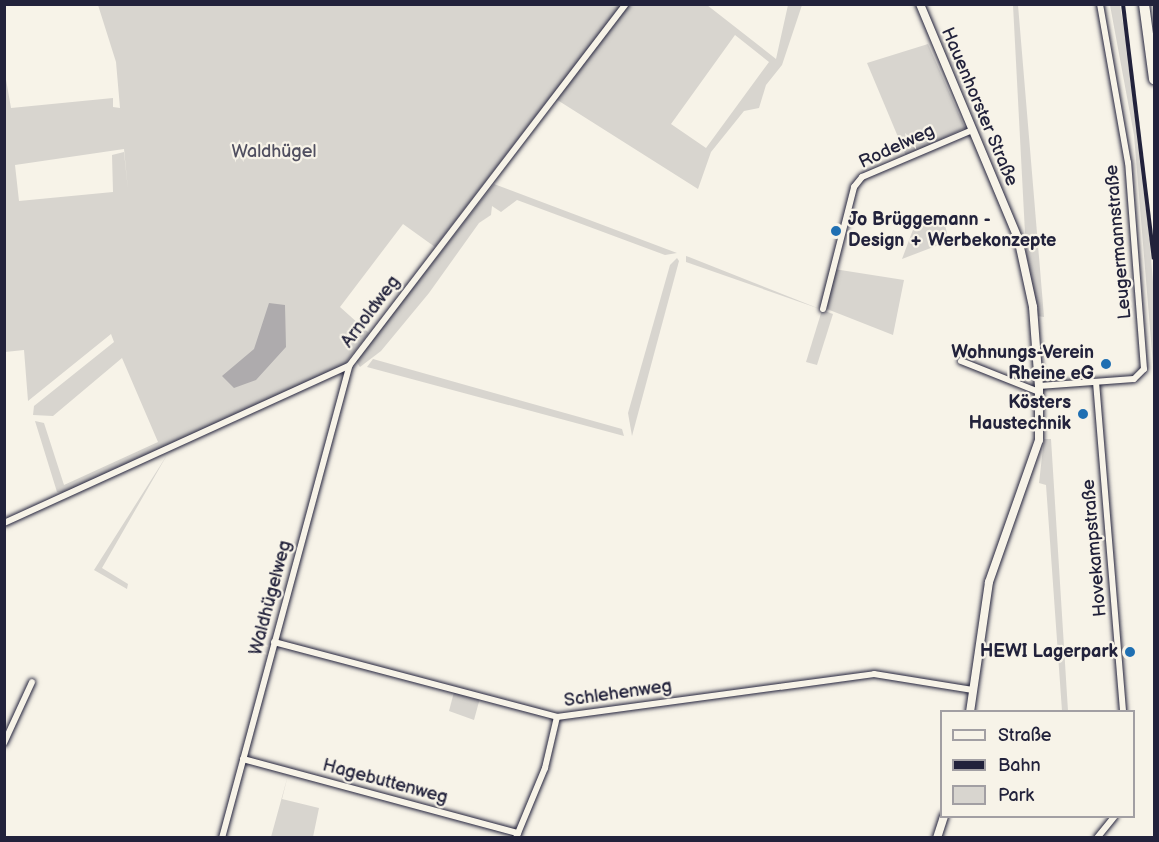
<!DOCTYPE html>
<html>
<head>
<meta charset="utf-8">
<style>
	body { margin:0 }
	#map { position:relative; width:1159px; height:842px; overflow:hidden; background:#f7f3e8; font-family:"Balsamiq Sans",sans-serif }
	div>[style] { position:absolute }
	[style*='--x'] { left:calc(var(--x)*1px); top:calc(var(--y)*1px); width:calc(var(--w)*1px); rotate:calc(var(--a)*1deg) }
	.green>* { inset:0; background:#d8d5cf }
	.water>* { inset:0; background:#aeabad }
	.roads { filter:drop-shadow(0 0 2px #22223b) drop-shadow(0 0 2px #22223b) }
	.minor>* { height:6px; margin:-3px; padding:0 3px; transform-origin:3px; border-radius:3px; background:#f7f3e8 }
	.tertiary>* { height:8px; margin:-4px; padding:0 4px; transform-origin:4px; border-radius:4px; background:#f7f3e8 }
	.primary>* { height:10px; margin:-5px; padding:0 5px; transform-origin:5px; border-radius:5px; background:#f7f3e8 }
	.rail>* { height:4px; margin-top:-2px; transform-origin:0; background:repeating-linear-gradient(90deg,#f7f3e8 0 4.5px,#22223b 0 9px); box-sizing:border-box; border-block:2px solid #22223b }
	.dots>* { width:16px; height:16px; translate:-50% -50%; box-sizing:border-box; border:3px solid #f7f3e8; border-radius:50% }
	span { translate:-50% -50%; white-space:nowrap; text-align:center; line-height:1.15; -webkit-text-stroke:4.5px #f7f3e8; paint-order:stroke }
	.street-label { font-size:18px; color:#22223b }
	.park-label { font-size:18px; color:#504f60 }
	.poi-label { font-size:18px; color:#22223b; font-weight:700 }
	.left { translate:0 -50%; text-align:left }
	.right { translate:-100% -50%; text-align:right }
	.frame { position:absolute; inset:0; border:6px solid #22223b; pointer-events:none }
	.legend { position:absolute; left:940px; top:710px; width:195px; height:108px; box-sizing:border-box; background:#f7f3e8; border:2px solid #a29fa3; margin:0; padding:8px 10px; list-style:none; font-size:18px; color:#22223b }
	.legend li { display:flex; align-items:center; gap:12px; height:30px }
	.legend b { width:30px; border:2px solid #a29fa3 }
</style>
</head>
<body>
<div id="map">
	<div class="green">
		<div style="clip-path:polygon(evenodd,98px 5px,707px 5px,776px 59px,788px 5px,802px 5px,782px 65px,766px 85px,759px 108px,744px 111px,711px 152px,698px 189px,551px 96px,435px 247px,403px 224px,340px 307px,369px 333px,343px 366px,63px 493px,57px 492px,35px 421px,44px 423px,64px 485px,158px 442px,122px 358px,53px 416px,33px 415px,34px 406px,114px 342px,111px 334px,28px 401px,24px 350px,5px 352px,4px 68px,11px 108px,113px 98px,113px 107px,120px 108px,116px 62px,98px 5px,735px 35px,769px 62px,706px 148px,671px 124px,735px 35px,98px 5px,124px 149px,128px 190px,124px 152px,112px 155px,113px 192px,19px 201px,15px 165px,124px 149px)"></div>
		<div style="clip-path:polygon(1013px 5px,1018px 5px,1044px 317px,1037px 316px,1026px 252px)"></div>
		<div style="clip-path:polygon(1110px 5px,1120px 5px,1140px 126px,1154px 294px,1154px 377px,1134px 135px)"></div>
		<div style="clip-path:polygon(928px 44px,965px 128px,906px 156px,867px 63px)"></div>
		<div style="clip-path:polygon(494px 184px,677px 253px,665px 255px,517px 200px,501px 212px,492px 206px,491px 215px,479px 223px,429px 293px,381px 351px,360px 367px,356px 361px)"></div>
		<div style="clip-path:polygon(943px 217px,949px 241px,902px 259px,917px 219px)"></div>
		<div style="clip-path:polygon(686px 256px,689px 257px,820px 309px,686px 262px)"></div>
		<div style="clip-path:polygon(677px 258px,679px 261px,632px 436px,628px 413px,670px 265px)"></div>
		<div style="clip-path:polygon(834px 269px,904px 280px,893px 335px,827px 309px)"></div>
		<div style="clip-path:polygon(822px 310px,833px 314px,817px 365px,806px 362px)"></div>
		<div style="clip-path:polygon(373px 359px,622px 429px,624px 436px,367px 367px)"></div>
		<div style="clip-path:polygon(1044px 439px,1051px 439px,1068px 711px,1062px 711px,1046px 485px,1039px 483px)"></div>
		<div style="clip-path:polygon(167px 455px,102px 568px,128px 584px,127px 589px,94px 570px)"></div>
		<div style="clip-path:polygon(454px 692px,480px 698px,474px 720px,449px 711px)"></div>
		<div style="clip-path:polygon(288px 775px,282px 799px,319px 808px,313px 837px,271px 837px)"></div>
	</div>
	<div class="water">
		<div style="clip-path:polygon(269px 303px,285px 305px,286px 347px,256px 380px,234px 388px,222px 376px,254px 349px)"></div>
	</div>
	<div class="roads">
		<div class="minor">
			<div style="--x:823;--y:309;--w:126;--a:-75.7"></div>
			<div style="--x:854;--y:187;--w:13;--a:-51"></div>
			<div style="--x:862;--y:177;--w:120;--a:-23.1"></div>
			<div style="--x:961;--y:361;--w:84;--a:21.7"></div>
			<div style="--x:1096;--y:382;--w:331;--a:85.3"></div>
			<div style="--x:1039;--y:386;--w:95;--a:-4.2"></div>
			<div style="--x:1134;--y:379;--w:14;--a:-45"></div>
			<div style="--x:1144;--y:369;--w:207;--a:-94.4"></div>
			<div style="--x:1128;--y:163;--w:161;--a:-100"></div>
			<div style="--x:4;--y:523;--w:379;--a:-24.5"></div>
			<div style="--x:349;--y:366;--w:456;--a:-52.6"></div>
			<div style="--x:274;--y:642;--w:293;--a:14.8"></div>
			<div style="--x:557;--y:717;--w:320;--a:-7.7"></div>
			<div style="--x:874;--y:674;--w:100;--a:9.2"></div>
			<div style="--x:4;--y:743;--w:67;--a:-65.3"></div>
			<div style="--x:243;--y:759;--w:285;--a:15.1"></div>
			<div style="--x:222;--y:838;--w:489;--a:-74.9"></div>
			<div style="--x:516;--y:838;--w:76;--a:-67.5"></div>
			<div style="--x:545;--y:768;--w:52;--a:-76.8"></div>
			<div style="--x:1097;--y:838;--w:28;--a:-51"></div>
		</div>
		<div class="tertiary">
			<div style="--x:920;--y:4;--w:254;--a:67.3"></div>
			<div style="--x:1018;--y:238;--w:71;--a:77.7"></div>
			<div style="--x:1033;--y:307;--w:79;--a:85.7"></div>
			<div style="--x:1039;--y:386;--w:54;--a:90"></div>
			<div style="--x:1039;--y:440;--w:151;--a:109.4"></div>
			<div style="--x:989;--y:582;--w:131;--a:98.3"></div>
			<div style="--x:937;--y:838;--w:23;--a:-72"></div>
		</div>
		<div class="primary">
			<div style="--x:1144;--y:4;--w:76;--a:82.4"></div>
		</div>
	</div>
	<div class="rail">
		<div style="--x:1123;--y:4;--w:257;--a:83.1"></div>
	</div>
	<div class="dots">
		<div style="left:836px;top:231px;background:#1f6fb2"></div>
		<div style="left:1106px;top:364px;background:#1f6fb2"></div>
		<div style="left:1083px;top:414px;background:#1f6fb2"></div>
		<div style="left:1130px;top:652px;background:#1f6fb2"></div>
	</div>
	<div class="street-label">
		<span style="left:979px;top:107px;rotate:67deg">Hauenhorster Straße</span>
		<span style="left:897px;top:147px;rotate:-25deg">Rodelweg</span>
		<span style="left:1119px;top:242px;rotate:-95deg">Leugermannstraße</span>
		<span style="left:371px;top:312px;rotate:-53deg">Arnoldweg</span>
		<span style="left:1095px;top:548px;rotate:-95deg">Hovekampstraße</span>
		<span style="left:271px;top:598px;rotate:-75deg">Waldhügelweg</span>
		<span style="left:618px;top:694px;rotate:-8deg">Schlehenweg</span>
		<span style="left:385px;top:782px;rotate:15deg">Hagebuttenweg</span>
	</div>
	<div class="park-label">
		<span style="left:274px;top:152px">Waldhügel</span>
	</div>
	<div class="poi-label">
		<span class="left" style="left:848px;top:231px">Jo Brüggemann -<br>Design + Werbekonzepte</span>
		<span class="right" style="left:1094px;top:364px">Wohnungs-Verein<br>Rheine eG</span>
		<span class="right" style="left:1071px;top:414px">Kösters<br>Haustechnik</span>
		<span class="right" style="left:1118px;top:652px">HEWI Lagerpark</span>
	</div>
	<div class="frame"></div>
	<ul class="legend">
	<li><b style="height:8px;background:#f7f3e8"></b>Straße</li>
	<li><b style="height:8px;background:#22223b"></b>Bahn</li>
	<li><b style="height:16px;background:#d8d5cf"></b>Park</li>
	</ul>
</div>
</body>
</html>
